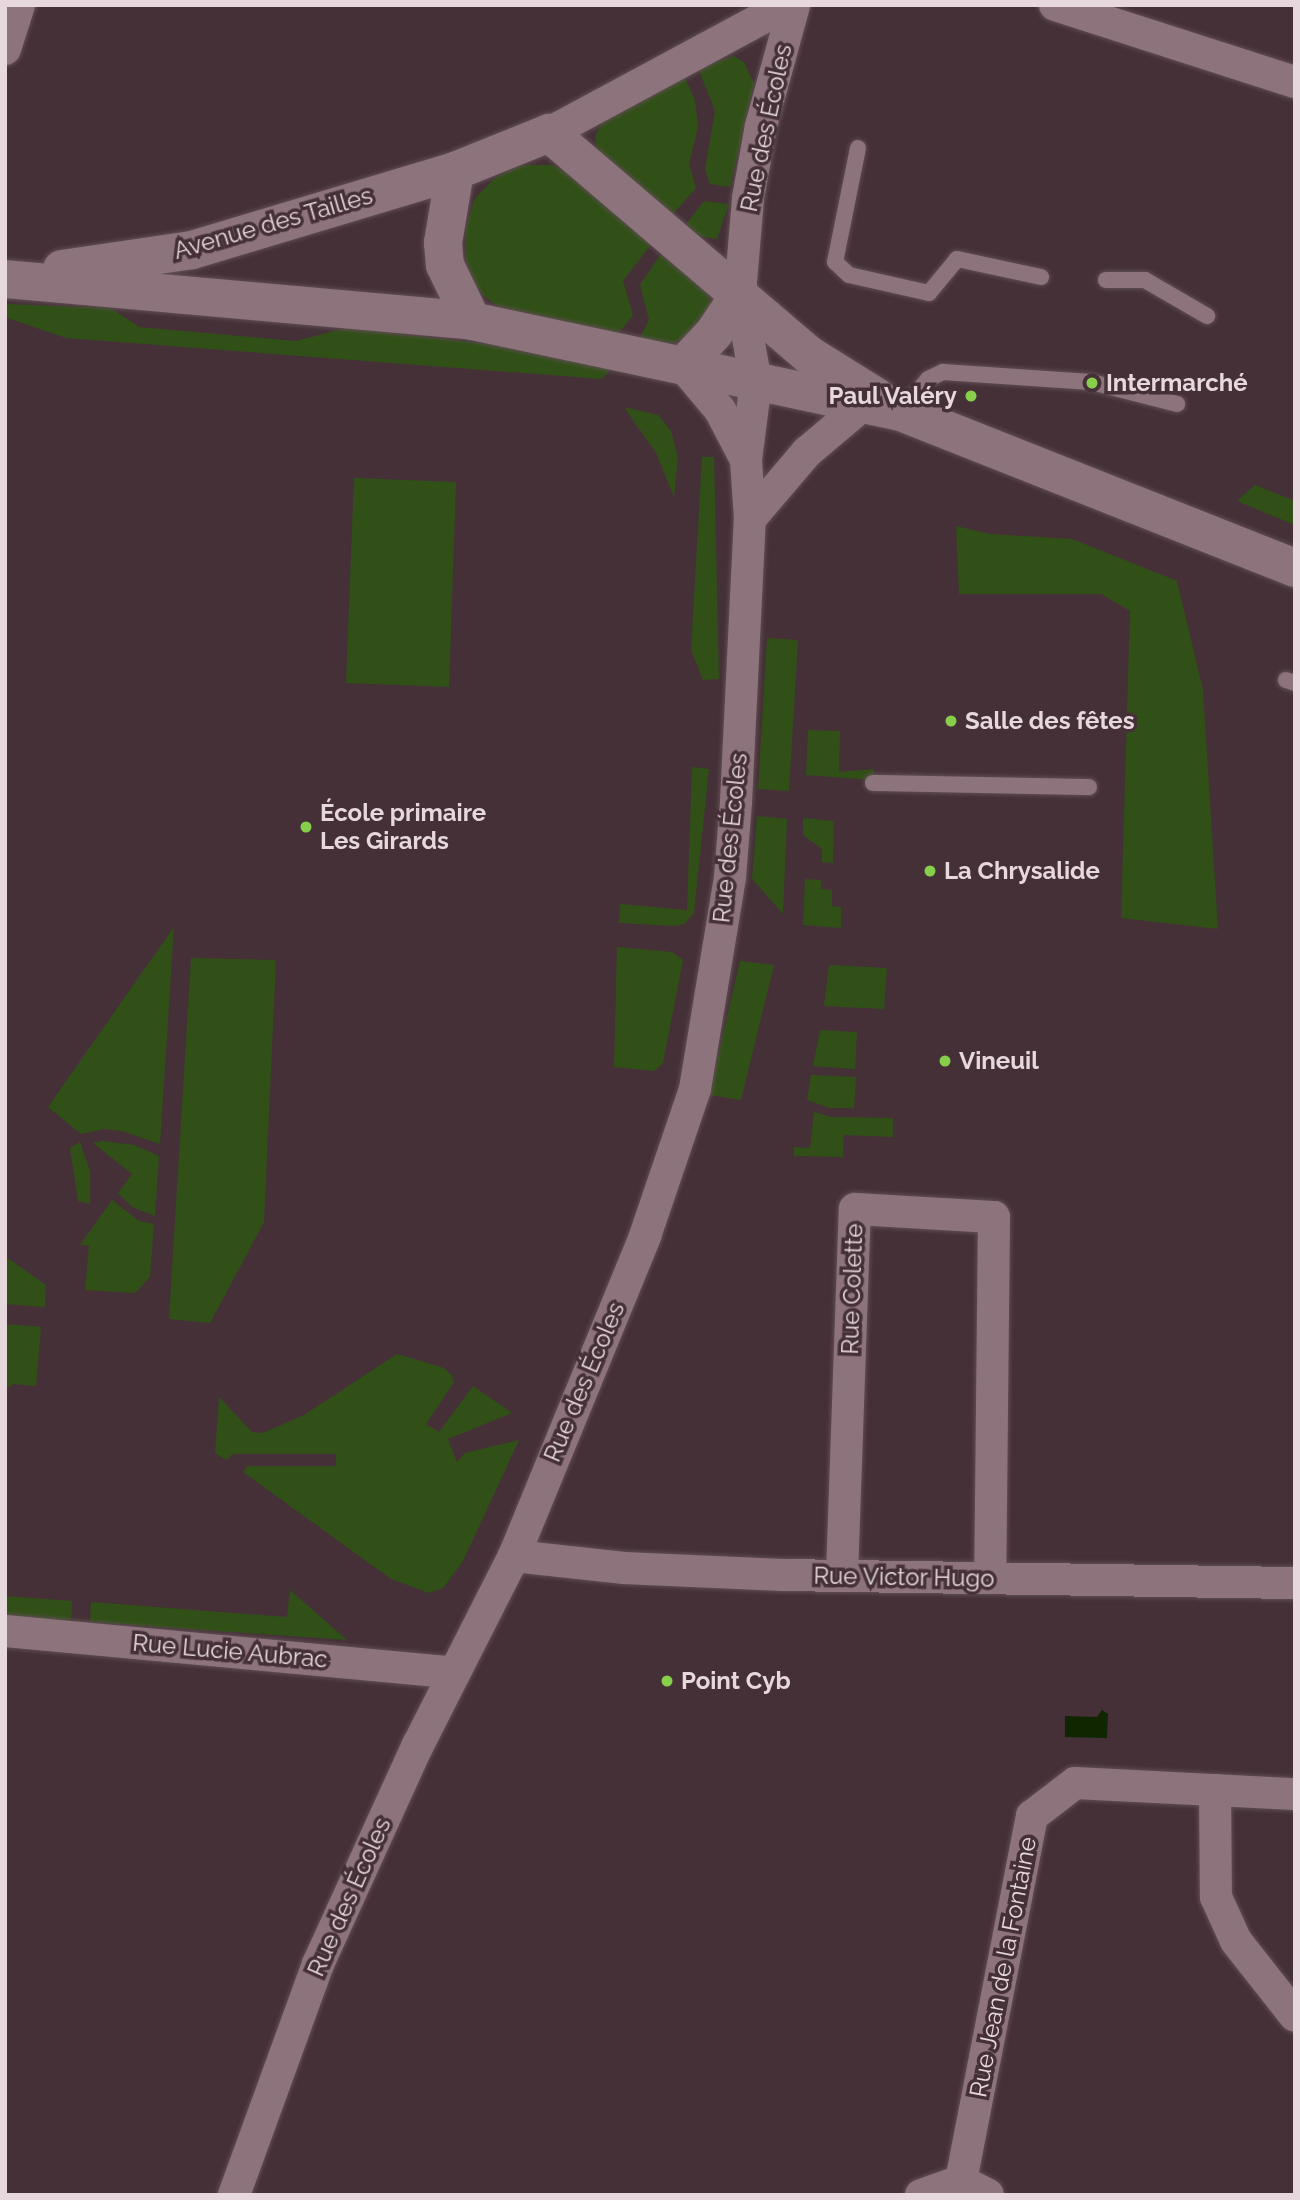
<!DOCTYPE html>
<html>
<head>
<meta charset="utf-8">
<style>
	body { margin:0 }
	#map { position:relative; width:1300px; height:2200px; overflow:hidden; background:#453037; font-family:Raleway,sans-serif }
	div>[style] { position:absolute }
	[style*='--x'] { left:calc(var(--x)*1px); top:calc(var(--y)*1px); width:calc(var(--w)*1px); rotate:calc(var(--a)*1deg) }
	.green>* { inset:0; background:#315017 }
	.water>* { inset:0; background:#0f2600 }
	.roads { filter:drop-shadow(0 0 2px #5f4e53) drop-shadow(0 0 2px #5f4e53) }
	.service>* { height:16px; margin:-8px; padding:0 8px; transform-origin:8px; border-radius:8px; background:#8d747c }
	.minor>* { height:32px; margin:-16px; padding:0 16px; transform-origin:16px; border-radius:16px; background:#8d747c }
	.tertiary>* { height:38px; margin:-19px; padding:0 19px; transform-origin:19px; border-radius:19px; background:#8d747c }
	.dots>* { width:19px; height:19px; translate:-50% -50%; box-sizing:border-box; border:4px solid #453037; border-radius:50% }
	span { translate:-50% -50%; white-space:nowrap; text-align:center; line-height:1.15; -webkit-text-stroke:7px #453037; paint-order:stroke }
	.street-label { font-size:24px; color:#e6d8dc }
	.poi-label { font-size:24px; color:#e6d8dc; font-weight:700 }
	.left { translate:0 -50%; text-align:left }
	.right { translate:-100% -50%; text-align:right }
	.frame { position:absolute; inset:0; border:7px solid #e6d8dc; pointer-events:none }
</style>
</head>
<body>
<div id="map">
	<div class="green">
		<div style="clip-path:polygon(734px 56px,744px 62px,754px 84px,730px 187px,710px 184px,705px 169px,715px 111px,698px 68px)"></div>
		<div style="clip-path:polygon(683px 73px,695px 100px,698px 127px,689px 164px,696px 188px,672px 215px,597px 150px,595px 137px,601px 123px)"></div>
		<div style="clip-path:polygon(522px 165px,553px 165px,578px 178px,652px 243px,623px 281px,633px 315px,618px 334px,512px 318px,477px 290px,466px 260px,466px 227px,475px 198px,496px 177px)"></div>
		<div style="clip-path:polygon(704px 201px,729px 204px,717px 239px,697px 236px,686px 224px)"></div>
		<div style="clip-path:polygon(662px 252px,704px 287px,711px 303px,707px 319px,693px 334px,664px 347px,638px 341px,649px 320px,640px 285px)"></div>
		<div style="clip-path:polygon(5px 304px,111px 308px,139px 327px,296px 341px,346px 328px,488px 344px,612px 368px,602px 379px,66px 338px,5px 317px)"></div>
		<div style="clip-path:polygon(624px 407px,658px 415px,671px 431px,678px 458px,674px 497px,656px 453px)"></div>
		<div style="clip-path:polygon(702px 457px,714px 457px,719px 679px,703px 680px,691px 650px)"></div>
		<div style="clip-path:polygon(354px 478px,456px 482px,449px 687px,346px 683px)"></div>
		<div style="clip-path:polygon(1255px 485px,1295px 501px,1295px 525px,1237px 501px)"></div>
		<div style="clip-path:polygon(956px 526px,990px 534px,1072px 539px,1177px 581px,1203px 690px,1218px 929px,1121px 918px,1130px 611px,1101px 594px,959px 594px)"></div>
		<div style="clip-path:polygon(767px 638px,798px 640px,789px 791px,758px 789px)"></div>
		<div style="clip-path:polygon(808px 730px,840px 731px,839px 772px,874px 769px,873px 780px,806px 775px)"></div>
		<div style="clip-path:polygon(692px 767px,709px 769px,694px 913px,684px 924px,675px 926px,619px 923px,620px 904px,687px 910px)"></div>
		<div style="clip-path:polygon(757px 816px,787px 819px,783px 914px,752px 879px)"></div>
		<div style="clip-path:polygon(803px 818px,834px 821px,833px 863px,822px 862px,822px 849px,803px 835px)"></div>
		<div style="clip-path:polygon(805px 879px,821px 880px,821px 889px,832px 890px,832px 906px,841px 907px,841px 928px,803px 925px)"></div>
		<div style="clip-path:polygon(174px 927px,160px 1144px,122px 1131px,104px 1129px,81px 1134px,48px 1107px)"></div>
		<div style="clip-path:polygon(617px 947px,672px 952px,683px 960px,663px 1063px,654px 1071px,614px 1067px)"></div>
		<div style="clip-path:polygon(191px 958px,276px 960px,264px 1222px,210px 1323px,169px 1319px)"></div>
		<div style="clip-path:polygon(740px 961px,774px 965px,741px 1100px,709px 1095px)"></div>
		<div style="clip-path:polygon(829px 965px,887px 968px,884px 1009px,824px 1006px)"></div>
		<div style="clip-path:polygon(820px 1030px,857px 1032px,855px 1069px,813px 1066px)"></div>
		<div style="clip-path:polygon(811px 1075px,856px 1077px,854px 1108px,830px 1108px,807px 1100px)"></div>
		<div style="clip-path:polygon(814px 1112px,831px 1117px,893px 1118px,893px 1137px,844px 1135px,843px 1157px,794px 1156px,794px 1147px,810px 1148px)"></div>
		<div style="clip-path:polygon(103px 1141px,134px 1145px,159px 1156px,155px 1216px,132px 1207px,118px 1193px,132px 1174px,93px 1143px)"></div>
		<div style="clip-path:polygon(80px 1142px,90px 1171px,90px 1204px,78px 1201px,70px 1148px)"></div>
		<div style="clip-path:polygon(112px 1200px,139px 1221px,154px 1224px,150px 1277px,135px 1293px,85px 1290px,89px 1246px,80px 1245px)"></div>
		<div style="clip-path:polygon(5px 1256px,46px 1285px,45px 1307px,5px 1304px)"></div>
		<div style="clip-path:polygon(5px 1324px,41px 1327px,36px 1386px,13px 1384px,5px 1390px)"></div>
		<div style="clip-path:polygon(397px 1354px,444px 1368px,452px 1376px,454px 1382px,426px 1424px,439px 1432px,473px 1386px,512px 1413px,448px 1439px,457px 1462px,465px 1453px,519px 1440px,463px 1561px,443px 1588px,429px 1593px,391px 1579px,243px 1472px,248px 1466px,336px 1466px,336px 1454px,232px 1454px,227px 1460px,215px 1453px,219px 1397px,252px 1432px,263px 1433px,304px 1415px)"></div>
		<div style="clip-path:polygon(290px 1590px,347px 1640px,90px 1622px,91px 1602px,287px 1617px)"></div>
		<div style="clip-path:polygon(5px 1596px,72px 1601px,71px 1621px,5px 1616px)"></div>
	</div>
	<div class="water">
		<div style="clip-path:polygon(1102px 1710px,1108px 1714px,1107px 1738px,1065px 1737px,1065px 1716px,1097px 1717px)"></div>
	</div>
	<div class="roads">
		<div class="service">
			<div style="--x:858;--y:148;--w:116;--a:101.4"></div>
			<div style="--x:835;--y:262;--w:19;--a:43"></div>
			<div style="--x:849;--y:275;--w:82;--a:12.7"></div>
			<div style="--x:929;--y:293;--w:44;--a:-50.5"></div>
			<div style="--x:957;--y:259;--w:86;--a:12.1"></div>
			<div style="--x:1106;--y:280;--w:39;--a:0"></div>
			<div style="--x:1145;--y:280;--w:72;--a:30.1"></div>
			<div style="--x:902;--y:411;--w:41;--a:-50.9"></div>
			<div style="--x:928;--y:379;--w:17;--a:-25"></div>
			<div style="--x:943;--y:372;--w:148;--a:3.9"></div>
			<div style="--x:1091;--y:382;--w:89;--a:14.3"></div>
			<div style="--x:1286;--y:680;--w:9;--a:18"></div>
			<div style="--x:873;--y:783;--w:216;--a:1.1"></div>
		</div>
		<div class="minor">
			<div style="--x:1055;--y:5;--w:252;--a:17.8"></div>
			<div style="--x:5;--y:49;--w:46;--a:-72.3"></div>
			<div style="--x:549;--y:133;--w:270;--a:-28.3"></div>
			<div style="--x:683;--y:366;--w:57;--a:49.9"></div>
			<div style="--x:720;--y:410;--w:56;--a:62.5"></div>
			<div style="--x:750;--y:519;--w:88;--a:-49.6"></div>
			<div style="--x:807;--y:452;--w:75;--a:-40.1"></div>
			<div style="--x:514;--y:1556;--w:111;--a:6.2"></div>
			<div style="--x:624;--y:1568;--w:159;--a:2.5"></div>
			<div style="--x:783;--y:1575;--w:512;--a:0.9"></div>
			<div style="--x:842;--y:1576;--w:367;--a:-88"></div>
			<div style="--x:855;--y:1209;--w:139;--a:3.3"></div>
			<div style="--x:994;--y:1217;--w:361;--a:90.6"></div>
			<div style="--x:5;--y:1631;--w:451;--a:5.3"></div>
			<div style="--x:1215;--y:1790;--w:107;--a:89.5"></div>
			<div style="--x:1216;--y:1897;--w:48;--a:65.6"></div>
			<div style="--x:1236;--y:1941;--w:95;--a:51.8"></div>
			<div style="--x:961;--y:2181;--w:372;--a:-79"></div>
			<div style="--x:1032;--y:1816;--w:54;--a:-37.5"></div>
			<div style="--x:1075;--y:1783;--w:220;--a:2.9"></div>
			<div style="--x:234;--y:2195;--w:246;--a:-70"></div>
			<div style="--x:318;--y:1964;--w:241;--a:-65.5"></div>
			<div style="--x:418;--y:1745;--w:212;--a:-63.1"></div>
			<div style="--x:514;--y:1556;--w:346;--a:-67.7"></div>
			<div style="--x:645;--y:1236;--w:155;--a:-71.2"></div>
			<div style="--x:695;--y:1089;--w:215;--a:-80.6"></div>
			<div style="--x:730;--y:877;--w:75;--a:-85.4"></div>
			<div style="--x:736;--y:802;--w:283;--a:-87.2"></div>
			<div style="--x:750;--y:519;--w:59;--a:-93.9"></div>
			<div style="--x:746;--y:460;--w:79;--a:-82.7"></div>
			<div style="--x:756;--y:382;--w:89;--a:-100.3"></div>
			<div style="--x:740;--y:294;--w:96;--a:-85.2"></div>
			<div style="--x:748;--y:198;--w:73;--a:-79.8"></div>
			<div style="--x:761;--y:126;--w:125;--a:-74.7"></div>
			<div style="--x:921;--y:2195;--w:42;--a:-19.3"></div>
			<div style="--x:961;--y:2181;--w:30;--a:27"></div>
		</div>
		<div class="tertiary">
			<div style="--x:455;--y:171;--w:73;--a:99.5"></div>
			<div style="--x:443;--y:243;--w:22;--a:85"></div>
			<div style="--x:445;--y:265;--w:62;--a:64.3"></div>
			<div style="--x:62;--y:269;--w:131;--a:-8.3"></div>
			<div style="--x:192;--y:250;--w:275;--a:-16.7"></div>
			<div style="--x:455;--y:171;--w:101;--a:-22"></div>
			<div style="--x:549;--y:133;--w:342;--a:40.5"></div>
			<div style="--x:809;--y:355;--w:81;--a:31.9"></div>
			<div style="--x:5;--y:279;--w:469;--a:5.1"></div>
			<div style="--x:472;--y:321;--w:439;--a:12"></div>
			<div style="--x:901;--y:412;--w:424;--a:21.6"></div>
			<div style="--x:683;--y:366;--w:45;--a:-46.8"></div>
			<div style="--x:714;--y:333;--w:47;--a:-56.3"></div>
		</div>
	</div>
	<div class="dots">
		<div style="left:1092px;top:383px;background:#87cf4b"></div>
		<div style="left:971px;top:396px;background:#87cf4b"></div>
		<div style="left:951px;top:721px;background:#87cf4b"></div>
		<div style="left:306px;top:827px;background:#87cf4b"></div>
		<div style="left:930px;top:871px;background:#87cf4b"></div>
		<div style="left:945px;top:1061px;background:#87cf4b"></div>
		<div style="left:667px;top:1681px;background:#87cf4b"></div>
	</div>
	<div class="street-label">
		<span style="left:766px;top:128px;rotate:-78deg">Rue des Écoles</span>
		<span style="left:273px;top:223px;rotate:-16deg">Avenue des Tailles</span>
		<span style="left:730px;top:838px;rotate:-84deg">Rue des Écoles</span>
		<span style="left:852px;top:1289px;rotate:-88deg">Rue Colette</span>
		<span style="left:584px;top:1382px;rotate:-67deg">Rue des Écoles</span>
		<span style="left:904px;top:1577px;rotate:1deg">Rue Victor Hugo</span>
		<span style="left:230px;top:1651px;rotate:5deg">Rue Lucie Aubrac</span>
		<span style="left:349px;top:1897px;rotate:-66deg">Rue des Écoles</span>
		<span style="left:1003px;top:1967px;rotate:-79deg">Rue Jean de la Fontaine</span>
	</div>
	<div class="poi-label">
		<span class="left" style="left:1106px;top:383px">Intermarché</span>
		<span class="right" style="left:957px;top:396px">Paul Valéry</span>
		<span class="left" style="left:965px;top:721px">Salle des fêtes</span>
		<span class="left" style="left:320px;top:827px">École primaire<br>Les Girards</span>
		<span class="left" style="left:944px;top:871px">La Chrysalide</span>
		<span class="left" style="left:959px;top:1061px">Vineuil</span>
		<span class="left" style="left:681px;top:1681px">Point Cyb</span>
	</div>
	<div class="frame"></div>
</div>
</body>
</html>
